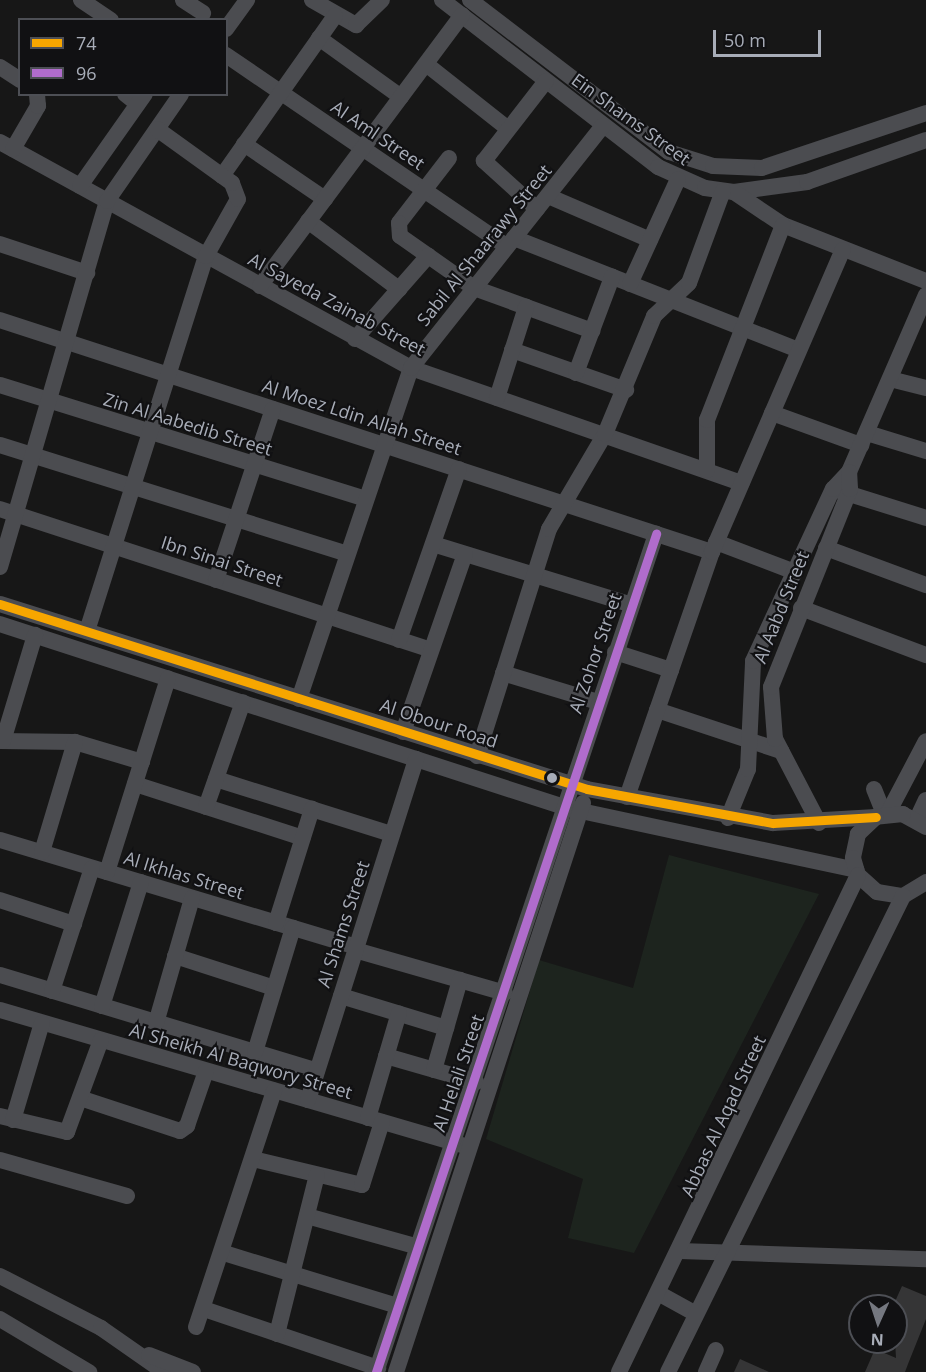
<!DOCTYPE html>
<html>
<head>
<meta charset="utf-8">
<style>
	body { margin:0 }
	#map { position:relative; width:926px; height:1372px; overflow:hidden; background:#171717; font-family:"Open Sans",sans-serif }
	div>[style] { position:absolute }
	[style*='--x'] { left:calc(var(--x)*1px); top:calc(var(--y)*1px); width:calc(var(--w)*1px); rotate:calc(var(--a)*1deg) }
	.green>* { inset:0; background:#1d241e }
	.building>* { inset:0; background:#353536 }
	.minor>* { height:16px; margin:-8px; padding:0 8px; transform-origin:8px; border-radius:8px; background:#4b4c50 }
	.bus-1>* { height:9px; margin:-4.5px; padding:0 4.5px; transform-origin:4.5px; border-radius:4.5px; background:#f7a600 }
	.bus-2>* { height:9px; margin:-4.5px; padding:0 4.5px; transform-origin:4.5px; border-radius:4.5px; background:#b06ccc }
	.dots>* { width:16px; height:16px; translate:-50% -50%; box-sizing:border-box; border:3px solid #111113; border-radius:50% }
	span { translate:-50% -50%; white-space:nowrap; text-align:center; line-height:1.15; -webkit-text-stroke:4.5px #111113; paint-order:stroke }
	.street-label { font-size:18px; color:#a8adb8 }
	.legend { position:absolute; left:18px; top:18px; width:210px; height:78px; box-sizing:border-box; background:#111113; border:2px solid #4d4f55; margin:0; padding:8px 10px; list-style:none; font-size:18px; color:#a8adb8 }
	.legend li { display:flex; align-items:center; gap:12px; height:30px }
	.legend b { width:30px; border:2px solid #4d4f55 }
	.north { position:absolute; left:848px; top:1294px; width:60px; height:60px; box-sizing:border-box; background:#111113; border:2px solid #4d4f55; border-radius:50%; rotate:183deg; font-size:16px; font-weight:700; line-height:24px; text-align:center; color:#a8adb8 }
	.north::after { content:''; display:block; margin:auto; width:21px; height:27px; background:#757880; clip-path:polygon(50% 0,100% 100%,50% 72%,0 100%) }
	.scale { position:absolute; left:713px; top:30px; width:108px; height:27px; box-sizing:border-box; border:3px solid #a8adb8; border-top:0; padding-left:8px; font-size:18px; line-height:21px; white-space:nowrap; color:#a8adb8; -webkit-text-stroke:4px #111113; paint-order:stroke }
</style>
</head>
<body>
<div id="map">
	<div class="green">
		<div style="clip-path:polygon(669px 855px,819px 894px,634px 1253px,568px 1238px,583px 1179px,486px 1139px,539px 960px,633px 988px)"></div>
	</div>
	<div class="building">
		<div style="clip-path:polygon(902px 1286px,926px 1296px,926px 1319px,908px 1364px,905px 1372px,865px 1372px,875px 1349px,896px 1358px,893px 1306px)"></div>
		<div style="clip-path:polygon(740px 1359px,769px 1372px,734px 1372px)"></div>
	</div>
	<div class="minor">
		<div style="--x:81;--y:0;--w:36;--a:34"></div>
		<div style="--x:183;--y:0;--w:24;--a:33"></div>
		<div style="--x:312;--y:0;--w:51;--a:29.6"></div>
		<div style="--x:356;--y:25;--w:36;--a:-44"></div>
		<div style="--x:442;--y:0;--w:273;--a:37.7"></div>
		<div style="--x:658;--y:167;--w:51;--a:24.1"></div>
		<div style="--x:705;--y:188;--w:29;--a:8"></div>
		<div style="--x:734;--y:192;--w:74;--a:-7.8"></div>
		<div style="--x:807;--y:182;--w:126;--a:-19.4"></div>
		<div style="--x:470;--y:0;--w:250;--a:37.4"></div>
		<div style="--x:669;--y:152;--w:46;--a:17.7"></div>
		<div style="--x:713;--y:166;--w:49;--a:2.3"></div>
		<div style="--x:762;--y:168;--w:173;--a:-18.5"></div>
		<div style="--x:226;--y:29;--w:36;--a:-54"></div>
		<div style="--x:319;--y:38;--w:101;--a:35.7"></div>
		<div style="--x:226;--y:55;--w:340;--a:34.3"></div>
		<div style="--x:426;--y:64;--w:103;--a:38.3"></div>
		<div style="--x:0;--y:67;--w:24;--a:33"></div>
		<div style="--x:125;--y:94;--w:16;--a:38"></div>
		<div style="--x:0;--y:142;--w:469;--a:28.8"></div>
		<div style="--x:411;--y:368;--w:350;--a:19.2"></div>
		<div style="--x:244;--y:144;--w:98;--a:34.2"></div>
		<div style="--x:13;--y:149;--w:50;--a:-59.8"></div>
		<div style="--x:38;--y:106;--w:12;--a:-95"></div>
		<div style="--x:449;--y:158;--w:82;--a:127.6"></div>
		<div style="--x:399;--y:223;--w:13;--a:86"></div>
		<div style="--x:400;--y:236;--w:90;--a:35.1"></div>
		<div style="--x:474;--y:288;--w:126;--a:20"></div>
		<div style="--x:222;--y:176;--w:196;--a:-54.8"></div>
		<div style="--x:80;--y:186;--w:113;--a:-54.8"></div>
		<div style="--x:734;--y:192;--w:59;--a:34"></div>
		<div style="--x:783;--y:225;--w:154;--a:21.4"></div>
		<div style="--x:548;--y:196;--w:111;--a:23.3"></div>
		<div style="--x:537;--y:209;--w:72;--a:-137.8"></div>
		<div style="--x:484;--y:161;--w:101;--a:-52.2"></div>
		<div style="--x:308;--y:221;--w:114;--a:36.8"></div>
		<div style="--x:514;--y:238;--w:306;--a:21.5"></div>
		<div style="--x:0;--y:244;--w:92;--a:18.4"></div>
		<div style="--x:630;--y:284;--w:115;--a:-65.4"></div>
		<div style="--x:260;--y:286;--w:338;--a:-53.3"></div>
		<div style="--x:0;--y:320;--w:749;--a:18.05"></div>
		<div style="--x:355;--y:339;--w:111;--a:-48.7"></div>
		<div style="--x:512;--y:350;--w:121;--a:19.3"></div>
		<div style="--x:576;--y:373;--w:103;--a:-69.4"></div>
		<div style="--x:890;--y:379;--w:37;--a:14"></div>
		<div style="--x:0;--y:385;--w:382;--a:17.3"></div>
		<div style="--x:497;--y:398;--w:96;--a:-72.3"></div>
		<div style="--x:772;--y:413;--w:95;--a:19.8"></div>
		<div style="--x:867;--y:433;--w:62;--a:17"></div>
		<div style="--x:0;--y:445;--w:364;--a:17.4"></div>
		<div style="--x:707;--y:470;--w:50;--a:-90"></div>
		<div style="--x:707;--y:420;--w:209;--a:-68.7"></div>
		<div style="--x:840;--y:491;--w:90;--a:17.4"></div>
		<div style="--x:0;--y:509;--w:453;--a:18.1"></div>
		<div style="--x:716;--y:542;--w:85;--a:20.8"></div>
		<div style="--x:433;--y:544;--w:208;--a:17"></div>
		<div style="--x:826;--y:548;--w:107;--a:20.3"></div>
		<div style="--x:0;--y:567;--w:381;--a:-73.7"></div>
		<div style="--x:107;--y:201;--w:130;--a:-55.3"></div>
		<div style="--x:216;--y:580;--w:180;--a:-71.6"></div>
		<div style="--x:0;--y:604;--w:615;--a:17.49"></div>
		<div style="--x:587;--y:789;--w:189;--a:10.4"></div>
		<div style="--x:773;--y:823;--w:103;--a:-3.3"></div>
		<div style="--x:801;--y:608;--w:134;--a:20.6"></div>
		<div style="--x:0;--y:624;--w:596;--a:17.98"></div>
		<div style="--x:567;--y:808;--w:296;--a:12.1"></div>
		<div style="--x:87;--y:631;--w:393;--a:-72.4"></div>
		<div style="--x:206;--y:256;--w:65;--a:-60.7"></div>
		<div style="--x:238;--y:199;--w:17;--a:-111"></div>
		<div style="--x:232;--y:183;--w:92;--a:-144.2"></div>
		<div style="--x:399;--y:640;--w:181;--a:-70.7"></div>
		<div style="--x:615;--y:652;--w:59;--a:17.8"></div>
		<div style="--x:503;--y:673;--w:99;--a:17"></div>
		<div style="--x:299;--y:699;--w:349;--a:-71.3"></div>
		<div style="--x:411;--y:368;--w:309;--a:-51.6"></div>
		<div style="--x:657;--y:710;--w:131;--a:18.3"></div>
		<div style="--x:403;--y:732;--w:188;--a:-70.8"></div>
		<div style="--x:0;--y:741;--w:75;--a:0.8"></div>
		<div style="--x:75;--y:742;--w:70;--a:16.6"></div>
		<div style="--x:3;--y:741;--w:111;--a:-73.2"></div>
		<div style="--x:477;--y:756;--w:238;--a:-72.4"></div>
		<div style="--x:549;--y:529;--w:110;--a:-59.5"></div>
		<div style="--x:605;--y:434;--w:128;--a:-67.4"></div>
		<div style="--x:654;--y:316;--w:48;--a:-43.3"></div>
		<div style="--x:689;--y:283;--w:98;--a:-69.7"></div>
		<div style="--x:216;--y:779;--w:184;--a:17.4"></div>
		<div style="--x:135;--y:784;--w:176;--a:17.8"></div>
		<div style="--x:874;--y:789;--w:27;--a:68"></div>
		<div style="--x:627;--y:797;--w:259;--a:-70.9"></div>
		<div style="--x:712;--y:552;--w:329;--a:-66.6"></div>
		<div style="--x:206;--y:807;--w:111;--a:-70.6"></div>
		<div style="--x:888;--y:813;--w:81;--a:-62.2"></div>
		<div style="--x:728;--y:818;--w:53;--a:-67.8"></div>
		<div style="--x:748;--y:769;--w:108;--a:-87.3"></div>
		<div style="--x:753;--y:661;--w:190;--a:-65.1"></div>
		<div style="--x:833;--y:489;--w:23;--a:-47"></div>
		<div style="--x:849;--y:472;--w:193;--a:-66.5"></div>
		<div style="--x:917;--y:819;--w:21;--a:-65"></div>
		<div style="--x:819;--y:823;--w:95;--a:-117.6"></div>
		<div style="--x:775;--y:739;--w:52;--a:-94.4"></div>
		<div style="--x:771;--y:687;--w:213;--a:-68.2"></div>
		<div style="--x:850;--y:489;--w:17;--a:-93"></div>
		<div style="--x:926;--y:827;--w:26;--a:-151"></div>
		<div style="--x:903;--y:814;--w:27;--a:174"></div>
		<div style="--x:876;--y:817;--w:25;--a:137"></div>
		<div style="--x:858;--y:834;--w:25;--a:102"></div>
		<div style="--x:853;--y:858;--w:18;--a:74"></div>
		<div style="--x:858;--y:875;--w:25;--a:42"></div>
		<div style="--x:877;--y:892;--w:26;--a:9"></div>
		<div style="--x:903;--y:896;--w:27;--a:-31"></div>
		<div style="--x:0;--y:840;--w:372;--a:16.7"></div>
		<div style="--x:42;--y:852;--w:115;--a:-73.3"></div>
		<div style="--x:107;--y:872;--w:203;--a:-72.5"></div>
		<div style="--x:0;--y:900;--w:78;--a:18"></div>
		<div style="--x:276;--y:923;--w:120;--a:-72.5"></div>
		<div style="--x:355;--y:950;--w:156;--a:16"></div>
		<div style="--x:175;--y:956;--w:104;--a:17.9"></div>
		<div style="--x:0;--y:975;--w:331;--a:16.8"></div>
		<div style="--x:52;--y:991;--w:129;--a:-72"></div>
		<div style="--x:341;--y:996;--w:110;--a:16.9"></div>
		<div style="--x:102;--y:1006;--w:130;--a:-72.5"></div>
		<div style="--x:0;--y:1010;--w:485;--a:16.3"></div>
		<div style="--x:156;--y:1023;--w:130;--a:-73.9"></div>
		<div style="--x:255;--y:1052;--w:130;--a:-73"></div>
		<div style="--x:386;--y:1056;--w:94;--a:16.1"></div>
		<div style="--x:434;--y:1070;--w:94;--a:-73.9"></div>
		<div style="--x:80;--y:1098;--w:105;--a:18.3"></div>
		<div style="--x:180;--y:1131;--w:9;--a:-36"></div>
		<div style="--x:187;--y:1126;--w:58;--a:-70.9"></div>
		<div style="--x:308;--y:1100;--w:358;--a:-72.4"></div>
		<div style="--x:0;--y:1116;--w:69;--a:13.4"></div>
		<div style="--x:67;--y:1132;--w:98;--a:-69.7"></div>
		<div style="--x:368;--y:1118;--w:109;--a:-73.6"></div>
		<div style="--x:13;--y:1120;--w:101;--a:-73.4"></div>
		<div style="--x:253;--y:1159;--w:112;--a:13.4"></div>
		<div style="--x:362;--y:1185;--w:66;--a:-72.4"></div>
		<div style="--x:0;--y:1160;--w:132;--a:15.8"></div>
		<div style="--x:307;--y:1216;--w:112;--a:15.5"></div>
		<div style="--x:680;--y:1251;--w:246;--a:1.9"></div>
		<div style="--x:224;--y:1253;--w:181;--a:17"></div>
		<div style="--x:0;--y:1276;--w:114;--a:27.2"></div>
		<div style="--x:101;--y:1328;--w:77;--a:34.9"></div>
		<div style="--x:658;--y:1293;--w:43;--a:28.9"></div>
		<div style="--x:204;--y:1309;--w:184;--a:18.7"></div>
		<div style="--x:0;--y:1319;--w:104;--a:30.8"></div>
		<div style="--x:196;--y:1327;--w:249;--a:-71.7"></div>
		<div style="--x:277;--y:1334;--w:164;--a:-75.9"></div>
		<div style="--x:149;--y:1355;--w:47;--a:21.1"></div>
		<div style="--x:376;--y:1372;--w:884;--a:-71.52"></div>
		<div style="--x:396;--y:1372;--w:599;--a:-71.81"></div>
		<div style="--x:619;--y:1372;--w:551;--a:-64.32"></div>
		<div style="--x:668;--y:1372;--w:531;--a:-63.72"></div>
		<div style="--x:706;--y:1372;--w:24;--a:-66"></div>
	</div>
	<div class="bus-1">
		<div style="--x:0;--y:604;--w:615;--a:17.49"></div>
		<div style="--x:587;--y:789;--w:189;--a:10.4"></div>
		<div style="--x:773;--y:823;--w:103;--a:-3.3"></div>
	</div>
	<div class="bus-2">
		<div style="--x:376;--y:1372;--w:884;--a:-71.52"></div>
	</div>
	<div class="dots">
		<div style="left:552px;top:778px;background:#a8adb8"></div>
	</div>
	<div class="street-label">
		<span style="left:631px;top:119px;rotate:36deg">Ein Shams Street</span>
		<span style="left:378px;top:135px;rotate:34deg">Al Aml Street</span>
		<span style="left:484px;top:245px;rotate:-51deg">Sabil Al Shaarawy Street</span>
		<span style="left:337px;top:304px;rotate:28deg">Al Sayeda Zainab Street</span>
		<span style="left:362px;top:417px;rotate:18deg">Al Moez Ldin Allah Street</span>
		<span style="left:188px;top:424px;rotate:17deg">Zin Al Aabedib Street</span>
		<span style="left:222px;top:561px;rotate:18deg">Ibn Sinai Street</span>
		<span style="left:781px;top:607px;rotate:-68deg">Al Aabd Street</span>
		<span style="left:595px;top:653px;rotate:-71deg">Al Zohor Street</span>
		<span style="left:439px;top:723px;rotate:18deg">Al Obour Road</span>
		<span style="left:184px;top:875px;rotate:17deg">Al Ikhlas Street</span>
		<span style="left:343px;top:924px;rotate:-72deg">Al Shams Street</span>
		<span style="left:241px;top:1061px;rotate:16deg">Al Sheikh Al Baqwory Street</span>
		<span style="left:458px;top:1073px;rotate:-71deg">Al Helali Street</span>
		<span style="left:723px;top:1116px;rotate:-65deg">Abbas Al Aqad Street</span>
	</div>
	<ul class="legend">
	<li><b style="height:8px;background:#f7a600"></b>74</li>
	<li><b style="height:8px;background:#b06ccc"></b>96</li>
	</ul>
	<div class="north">N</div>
	<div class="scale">50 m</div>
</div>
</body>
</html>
